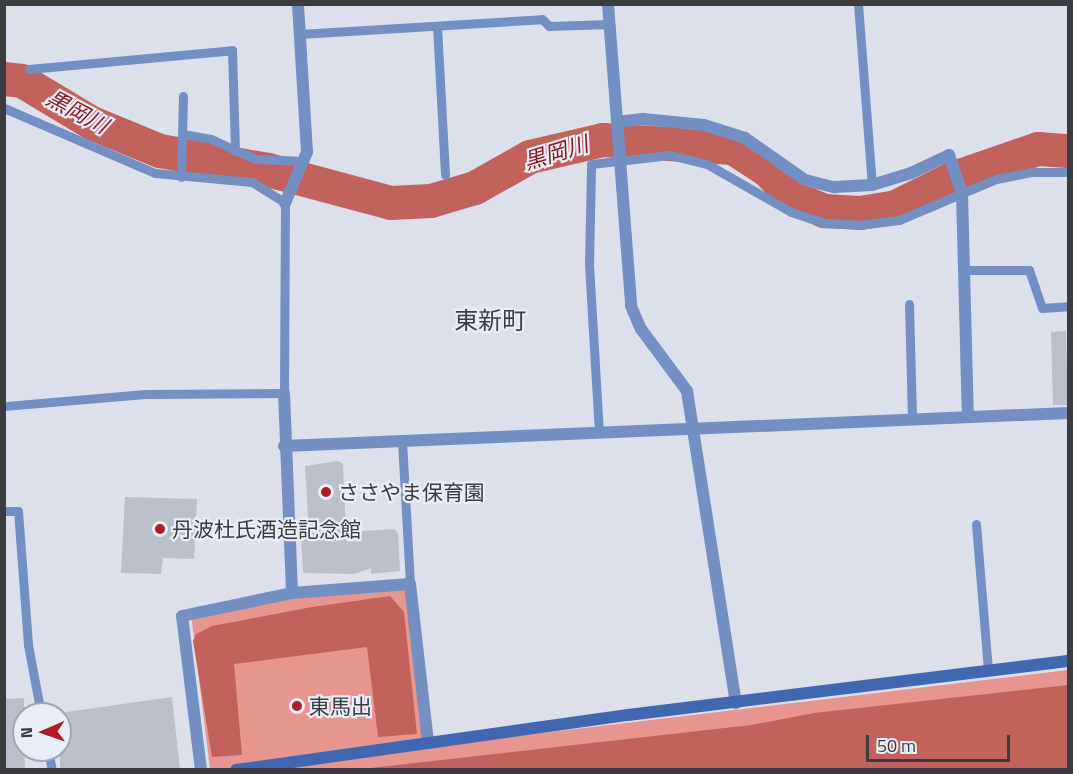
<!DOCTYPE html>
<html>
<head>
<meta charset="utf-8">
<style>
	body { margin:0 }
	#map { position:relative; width:1073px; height:774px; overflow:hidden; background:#dbe0ea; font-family:"Titillium Web","Noto Sans JP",sans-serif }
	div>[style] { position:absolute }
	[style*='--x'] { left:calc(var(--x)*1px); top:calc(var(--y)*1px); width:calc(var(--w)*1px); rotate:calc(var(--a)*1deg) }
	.green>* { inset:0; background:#e7968f }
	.water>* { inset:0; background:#c2625c }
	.river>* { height:34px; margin:-17px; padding:0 17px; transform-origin:17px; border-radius:17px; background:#c2625c }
	.building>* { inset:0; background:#babfc9 }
	.lane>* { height:9px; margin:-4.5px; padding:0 4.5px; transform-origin:4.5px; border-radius:4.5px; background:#7490c3 }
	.street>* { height:12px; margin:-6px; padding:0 6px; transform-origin:6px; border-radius:6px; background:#7490c3 }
	.secondary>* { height:12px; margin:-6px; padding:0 6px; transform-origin:6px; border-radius:6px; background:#4167b1 }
	.dots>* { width:16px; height:16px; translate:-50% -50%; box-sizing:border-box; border:3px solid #e8edf7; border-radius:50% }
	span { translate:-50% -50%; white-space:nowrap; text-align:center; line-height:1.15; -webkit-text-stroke:4.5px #e8edf7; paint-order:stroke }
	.poi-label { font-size:21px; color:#3a3c40 }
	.left { translate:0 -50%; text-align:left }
	.water-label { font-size:22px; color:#8d141c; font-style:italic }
	.quarter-label { font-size:24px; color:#393e46 }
	.frame { position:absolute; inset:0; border:6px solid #3a3c40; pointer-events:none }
	.north { position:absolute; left:12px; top:702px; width:60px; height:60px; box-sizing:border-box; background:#e8edf7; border:2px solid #a2a6ae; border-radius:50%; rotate:268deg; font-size:16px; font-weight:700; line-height:24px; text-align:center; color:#3a3c40 }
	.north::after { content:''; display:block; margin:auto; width:21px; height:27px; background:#ae1c25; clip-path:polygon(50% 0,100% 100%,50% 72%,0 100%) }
	.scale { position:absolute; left:866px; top:735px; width:144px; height:27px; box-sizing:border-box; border:3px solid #3a3c40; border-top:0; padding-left:8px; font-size:18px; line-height:21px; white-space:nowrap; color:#3a3c40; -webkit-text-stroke:4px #e8edf7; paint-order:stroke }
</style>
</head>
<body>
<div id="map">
	<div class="green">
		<div style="clip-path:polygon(409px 583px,425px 747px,1068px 670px,1068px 769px,210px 769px,191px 613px)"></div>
	</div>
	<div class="water">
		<div style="clip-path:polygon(390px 596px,404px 612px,417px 734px,378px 737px,367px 647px,234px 664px,242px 755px,212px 757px,193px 641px,196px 634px,212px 626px,312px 607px)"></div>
		<div style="clip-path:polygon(1068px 685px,1068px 769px,362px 769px,751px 725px,814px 713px)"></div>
	</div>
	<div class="river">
		<div style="--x:4;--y:79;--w:18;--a:6"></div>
		<div style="--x:22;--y:81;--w:82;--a:31"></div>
		<div style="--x:92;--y:123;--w:74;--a:22.4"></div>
		<div style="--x:160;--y:151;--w:110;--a:10"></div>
		<div style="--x:268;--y:170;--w:127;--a:15"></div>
		<div style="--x:391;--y:203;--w:40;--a:-2.9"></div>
		<div style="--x:431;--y:201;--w:46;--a:-16.5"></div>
		<div style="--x:475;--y:188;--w:63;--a:-29.4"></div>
		<div style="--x:530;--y:157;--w:75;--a:-13.1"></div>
		<div style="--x:603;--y:140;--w:130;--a:3.5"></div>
		<div style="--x:733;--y:148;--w:40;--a:32.9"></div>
		<div style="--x:767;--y:170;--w:40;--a:46"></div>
		<div style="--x:795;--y:199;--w:31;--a:22"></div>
		<div style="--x:824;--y:211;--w:36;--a:3"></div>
		<div style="--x:860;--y:213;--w:36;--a:-9"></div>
		<div style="--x:896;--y:207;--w:65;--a:-26.6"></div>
		<div style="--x:954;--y:178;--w:89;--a:-19"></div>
		<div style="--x:1038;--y:149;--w:30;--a:4"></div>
	</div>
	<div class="building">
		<div style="clip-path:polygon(1066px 331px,1068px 405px,1053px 405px,1051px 332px)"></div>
		<div style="clip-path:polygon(338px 461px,343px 464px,346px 532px,394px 529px,398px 533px,400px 571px,371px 574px,371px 568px,354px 574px,303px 573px,300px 519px,308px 518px,305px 466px)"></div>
		<div style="clip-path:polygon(125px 497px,197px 499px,194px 559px,163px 558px,161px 574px,121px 573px)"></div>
		<div style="clip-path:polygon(172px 697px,180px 770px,60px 770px,60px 713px)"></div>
		<div style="clip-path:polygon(24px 698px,25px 770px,4px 770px,4px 699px)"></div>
	</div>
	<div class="lane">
		<div style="--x:858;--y:4;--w:182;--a:85.6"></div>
		<div style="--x:437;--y:26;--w:149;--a:86.9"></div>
		<div style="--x:300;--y:34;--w:242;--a:-3.5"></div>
		<div style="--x:542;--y:19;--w:10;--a:45"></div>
		<div style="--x:549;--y:26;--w:61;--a:-1.9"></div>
		<div style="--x:29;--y:69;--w:204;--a:-5.3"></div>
		<div style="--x:232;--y:50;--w:101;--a:88.3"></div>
		<div style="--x:4;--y:108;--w:164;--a:23.3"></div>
		<div style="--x:155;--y:173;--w:97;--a:5.3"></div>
		<div style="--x:252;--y:182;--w:39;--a:32"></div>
		<div style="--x:285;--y:203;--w:190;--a:90.3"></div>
		<div style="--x:284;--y:393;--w:139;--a:179.6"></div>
		<div style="--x:145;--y:394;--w:142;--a:175.1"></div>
		<div style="--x:183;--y:134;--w:28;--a:10"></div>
		<div style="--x:211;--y:139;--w:48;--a:24.4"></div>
		<div style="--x:255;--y:159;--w:49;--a:2.3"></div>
		<div style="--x:181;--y:177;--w:81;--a:-88.6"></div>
		<div style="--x:963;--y:270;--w:66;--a:0"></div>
		<div style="--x:1029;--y:270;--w:40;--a:71.1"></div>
		<div style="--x:1042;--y:308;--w:26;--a:-4"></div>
		<div style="--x:909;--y:304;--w:114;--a:88.5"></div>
		<div style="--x:599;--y:433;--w:170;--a:-93.4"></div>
		<div style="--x:589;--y:263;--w:99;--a:-88.8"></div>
		<div style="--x:591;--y:164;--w:80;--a:-6.5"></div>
		<div style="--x:670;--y:155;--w:38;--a:14"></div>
		<div style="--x:707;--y:164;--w:97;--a:29.7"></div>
		<div style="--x:791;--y:212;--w:36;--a:18"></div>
		<div style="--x:825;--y:223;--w:34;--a:3"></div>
		<div style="--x:859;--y:225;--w:40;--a:-7.1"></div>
		<div style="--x:899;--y:220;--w:105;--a:-22.9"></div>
		<div style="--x:996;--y:179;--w:36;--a:-11"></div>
		<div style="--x:1031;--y:172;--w:37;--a:0"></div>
		<div style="--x:402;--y:441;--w:143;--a:86.8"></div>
		<div style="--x:4;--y:511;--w:14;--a:0"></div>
		<div style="--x:18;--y:511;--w:134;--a:85.7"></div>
		<div style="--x:28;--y:645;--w:70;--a:79.3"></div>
		<div style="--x:976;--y:524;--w:147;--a:85.3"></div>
		<div style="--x:48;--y:750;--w:20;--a:79"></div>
	</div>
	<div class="street">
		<div style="--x:608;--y:4;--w:303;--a:85.6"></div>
		<div style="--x:631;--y:306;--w:25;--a:67"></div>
		<div style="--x:641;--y:329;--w:77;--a:53.4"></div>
		<div style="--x:687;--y:391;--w:316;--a:81.1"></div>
		<div style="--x:617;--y:122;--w:26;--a:-7"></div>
		<div style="--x:643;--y:119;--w:61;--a:5.6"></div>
		<div style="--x:704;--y:125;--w:43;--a:17.6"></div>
		<div style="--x:745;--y:138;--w:73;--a:35"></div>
		<div style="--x:805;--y:180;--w:30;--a:14"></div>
		<div style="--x:834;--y:187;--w:38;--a:-3"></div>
		<div style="--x:872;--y:185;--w:41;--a:-17.1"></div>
		<div style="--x:911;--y:173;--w:42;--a:-25.3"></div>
		<div style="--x:949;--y:155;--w:40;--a:71.1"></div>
		<div style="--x:962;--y:193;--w:223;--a:88.5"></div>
		<div style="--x:285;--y:203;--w:56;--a:-66.7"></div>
		<div style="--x:307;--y:152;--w:148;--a:-93.5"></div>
		<div style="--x:284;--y:393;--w:200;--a:87.7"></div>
		<div style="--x:284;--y:446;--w:785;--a:-2.41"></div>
		<div style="--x:201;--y:770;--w:155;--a:-97"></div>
		<div style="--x:182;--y:616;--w:112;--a:-11.8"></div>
		<div style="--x:292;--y:593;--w:118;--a:-4.4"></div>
		<div style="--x:410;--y:584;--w:159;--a:83.5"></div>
	</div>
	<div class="secondary">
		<div style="--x:236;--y:770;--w:396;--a:-8"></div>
		<div style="--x:628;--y:715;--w:443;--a:-7"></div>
	</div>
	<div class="dots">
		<div style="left:326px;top:492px;background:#ae1c25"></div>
		<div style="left:160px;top:529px;background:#ae1c25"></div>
		<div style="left:297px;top:706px;background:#ae1c25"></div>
	</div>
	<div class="poi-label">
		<span class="left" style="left:338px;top:492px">ささやま保育園</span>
		<span class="left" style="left:172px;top:529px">丹波杜氏酒造記念館</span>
		<span class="left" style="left:309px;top:706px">東馬出</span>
	</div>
	<div class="water-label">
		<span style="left:77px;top:112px;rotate:28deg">黒岡川</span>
		<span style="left:556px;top:153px;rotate:-17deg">黒岡川</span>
	</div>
	<div class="quarter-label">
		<span style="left:490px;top:321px">東新町</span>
	</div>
	<div class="frame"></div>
	<div class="north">N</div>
	<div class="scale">50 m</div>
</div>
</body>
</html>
